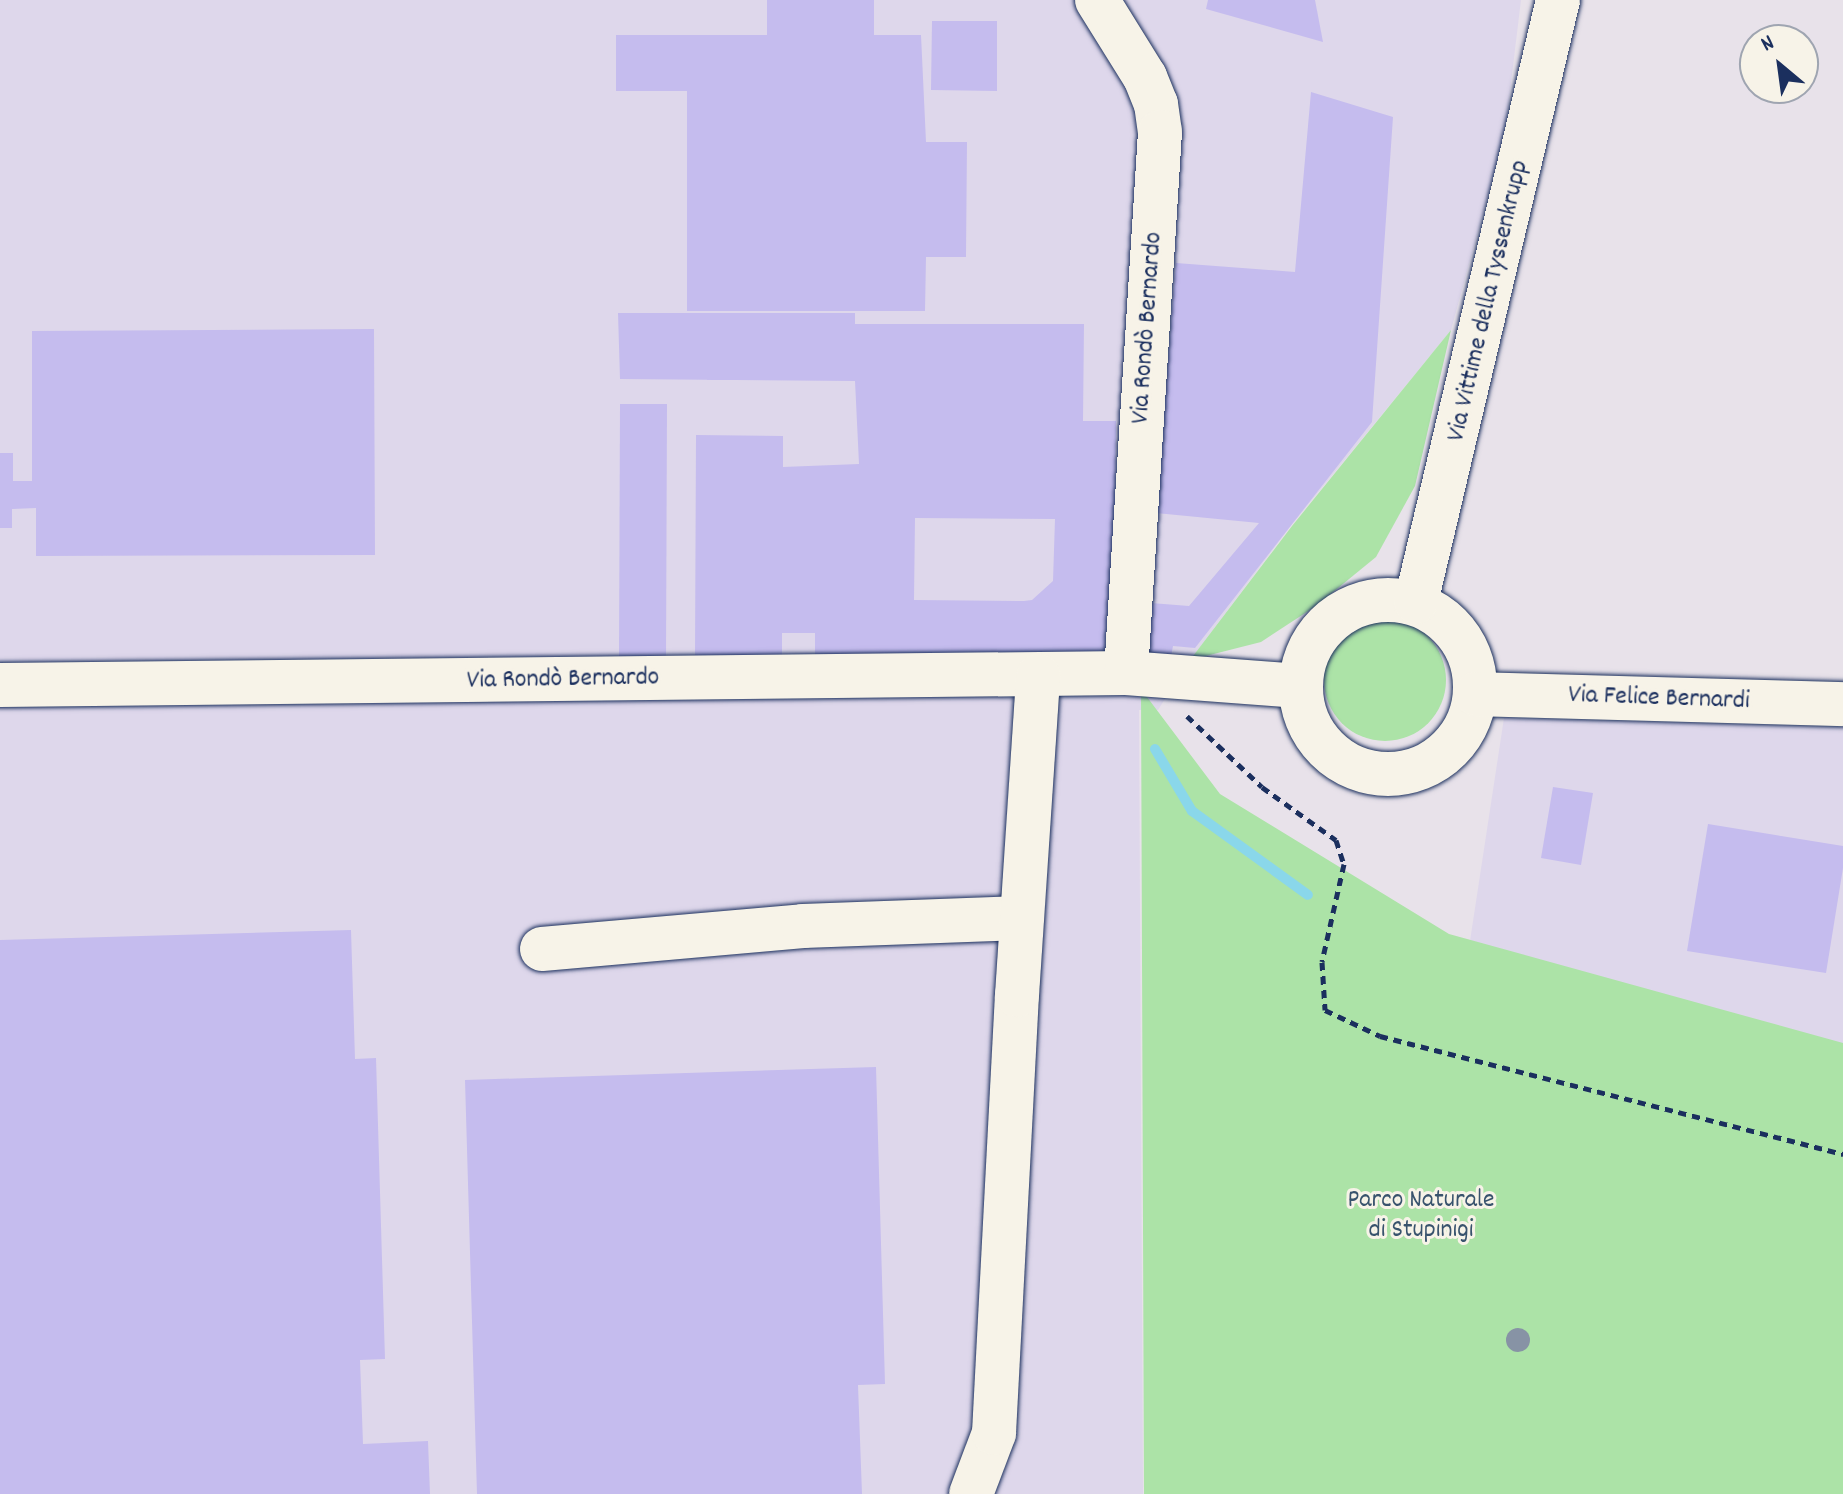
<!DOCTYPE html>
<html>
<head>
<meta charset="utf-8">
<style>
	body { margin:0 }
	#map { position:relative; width:1843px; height:1494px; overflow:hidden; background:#e8e2ea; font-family:Dekko,sans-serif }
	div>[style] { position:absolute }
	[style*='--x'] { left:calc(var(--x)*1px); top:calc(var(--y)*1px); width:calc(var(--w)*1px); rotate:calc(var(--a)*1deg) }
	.built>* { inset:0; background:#ded7eb }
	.green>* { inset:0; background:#ace3a7 }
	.round { border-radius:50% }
	.stream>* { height:10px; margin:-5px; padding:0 5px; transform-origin:5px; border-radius:5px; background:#8ad7ea }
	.building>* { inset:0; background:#c5bcee }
	.path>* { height:5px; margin-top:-2.5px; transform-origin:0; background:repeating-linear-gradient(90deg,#1b2f5e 0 8px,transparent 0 14px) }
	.roads { filter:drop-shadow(0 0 2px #1b2f5e) drop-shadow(0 0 2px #1b2f5e) }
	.minor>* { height:44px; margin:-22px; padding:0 22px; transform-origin:22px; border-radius:22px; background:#f7f3e8 }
	.minor>.ring { margin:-22px; padding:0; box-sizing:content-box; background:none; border:44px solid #f7f3e8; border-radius:50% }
	.trees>* { width:24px; height:24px; margin:-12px; border-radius:50%; background:#8793a5 }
	span { translate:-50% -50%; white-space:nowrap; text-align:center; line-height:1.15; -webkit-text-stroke:6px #f7f3e8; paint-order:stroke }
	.street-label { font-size:26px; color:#1b2f5e }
	.park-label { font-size:26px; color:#38536d }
	.north { position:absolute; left:1739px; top:24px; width:80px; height:80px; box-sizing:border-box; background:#f7f3e8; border:2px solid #9fa5b1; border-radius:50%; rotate:331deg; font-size:22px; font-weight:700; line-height:32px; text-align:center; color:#1b2f5e }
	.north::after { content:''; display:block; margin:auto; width:28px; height:36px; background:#1b2f5e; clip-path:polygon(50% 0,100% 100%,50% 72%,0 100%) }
</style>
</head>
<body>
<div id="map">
	<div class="built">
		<div style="clip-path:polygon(0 0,1521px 0,1505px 132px,1451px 330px,1291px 526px,1190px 660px,1158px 710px,1139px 710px,1143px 1494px,0 1494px)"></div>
		<div style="clip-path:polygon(1504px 718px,1843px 727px,1843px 1046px,1470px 941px)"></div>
	</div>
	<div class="green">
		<div style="clip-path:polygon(1451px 330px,1415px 486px,1376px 557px,1316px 606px,1261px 642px,1190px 660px,1292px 526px)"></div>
		<div class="round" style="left:1324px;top:619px;width:122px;height:122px"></div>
		<div style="clip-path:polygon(1141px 689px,1220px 794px,1449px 934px,1843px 1043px,1843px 1494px,1144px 1494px)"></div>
	</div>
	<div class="stream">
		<div style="--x:1155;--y:749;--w:72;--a:59.2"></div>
		<div style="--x:1192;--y:811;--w:143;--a:35.9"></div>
	</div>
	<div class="building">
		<div style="clip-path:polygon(767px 0,874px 0,874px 35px,921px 35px,926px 142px,967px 142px,966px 257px,926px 257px,925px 311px,687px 311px,687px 91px,616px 91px,616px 35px,767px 35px)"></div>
		<div style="clip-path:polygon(1208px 0,1315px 0,1323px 42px,1206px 9px)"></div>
		<div style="clip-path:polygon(932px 21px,997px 21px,997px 91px,931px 90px)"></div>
		<div style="clip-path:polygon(1311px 92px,1393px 117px,1372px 422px,1195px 648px,1173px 646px,1170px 662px,1145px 661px,1151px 603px,1189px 606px,1259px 523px,1156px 513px,1176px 263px,1295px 272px)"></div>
		<div style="clip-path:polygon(evenodd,618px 313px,855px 313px,855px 324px,1084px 324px,1083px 421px,1116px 421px,1115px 519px,1104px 658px,815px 659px,815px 633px,782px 633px,782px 658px,695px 657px,696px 435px,783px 436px,783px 467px,859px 464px,855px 381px,620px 379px,618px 313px,915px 518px,1055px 519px,1053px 581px,1032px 600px,1024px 601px,914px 600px,915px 518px)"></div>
		<div style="clip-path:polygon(374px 329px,375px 555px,36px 556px,36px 508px,12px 509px,12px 528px,0 528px,0 453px,13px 453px,13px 481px,32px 481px,32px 331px)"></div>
		<div style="clip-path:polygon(620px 404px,667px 404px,666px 660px,619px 660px)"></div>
		<div style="clip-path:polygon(1553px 787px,1593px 793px,1581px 865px,1541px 858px)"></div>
		<div style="clip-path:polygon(1708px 824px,1843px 846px,1843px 868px,1826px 973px,1687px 951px)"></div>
		<div style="clip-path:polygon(351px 930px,355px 1059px,376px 1058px,385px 1359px,360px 1360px,363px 1444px,428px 1441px,430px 1494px,0 1494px,0 940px)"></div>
		<div style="clip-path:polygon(876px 1067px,885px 1384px,858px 1385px,862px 1494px,477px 1494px,465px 1080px)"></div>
	</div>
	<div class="path">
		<div style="--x:1187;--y:716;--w:103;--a:43.4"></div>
		<div style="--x:1262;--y:787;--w:91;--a:35.6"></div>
		<div style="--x:1336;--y:840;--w:25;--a:72"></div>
		<div style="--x:1344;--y:864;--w:100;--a:102.7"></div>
		<div style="--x:1322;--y:962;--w:48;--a:86.4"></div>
		<div style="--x:1325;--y:1010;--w:61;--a:25.3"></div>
		<div style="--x:1380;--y:1036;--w:478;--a:14.3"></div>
	</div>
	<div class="roads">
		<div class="minor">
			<div style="--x:1097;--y:0;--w:91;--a:58.1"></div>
			<div style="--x:1145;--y:77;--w:29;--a:68"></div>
			<div style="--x:1156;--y:104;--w:28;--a:82"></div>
			<div style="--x:1160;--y:132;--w:542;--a:93.6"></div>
			<div class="ring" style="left:1301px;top:600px;width:130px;height:130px"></div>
			<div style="--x:1416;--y:602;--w:619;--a:-76.73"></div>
			<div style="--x:0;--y:685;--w:1126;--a:-0.61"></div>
			<div style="--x:1126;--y:673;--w:174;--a:4.3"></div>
			<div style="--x:1476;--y:694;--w:367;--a:1.6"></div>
			<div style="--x:542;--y:949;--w:262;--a:-5"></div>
			<div style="--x:803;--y:926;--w:219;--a:-2.1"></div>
			<div style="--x:971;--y:1494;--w:65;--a:-69.3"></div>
			<div style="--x:994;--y:1433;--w:439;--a:-87"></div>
			<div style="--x:1017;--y:995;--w:320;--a:-86.2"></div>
		</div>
	</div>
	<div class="trees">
		<div style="left:1518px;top:1340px"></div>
	</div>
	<div class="street-label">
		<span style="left:1489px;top:301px;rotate:-77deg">Via Vittime della Tyssenkrupp</span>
		<span style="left:1148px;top:328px;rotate:-86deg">Via Rondò Bernardo</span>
		<span style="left:563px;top:680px;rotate:-1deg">Via Rondò Bernardo</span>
		<span style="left:1659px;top:699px;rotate:2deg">Via Felice Bernardi</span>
	</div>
	<div class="park-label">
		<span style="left:1421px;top:1216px">Parco Naturale<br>di Stupinigi</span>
	</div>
	<div class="north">N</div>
</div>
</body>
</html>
